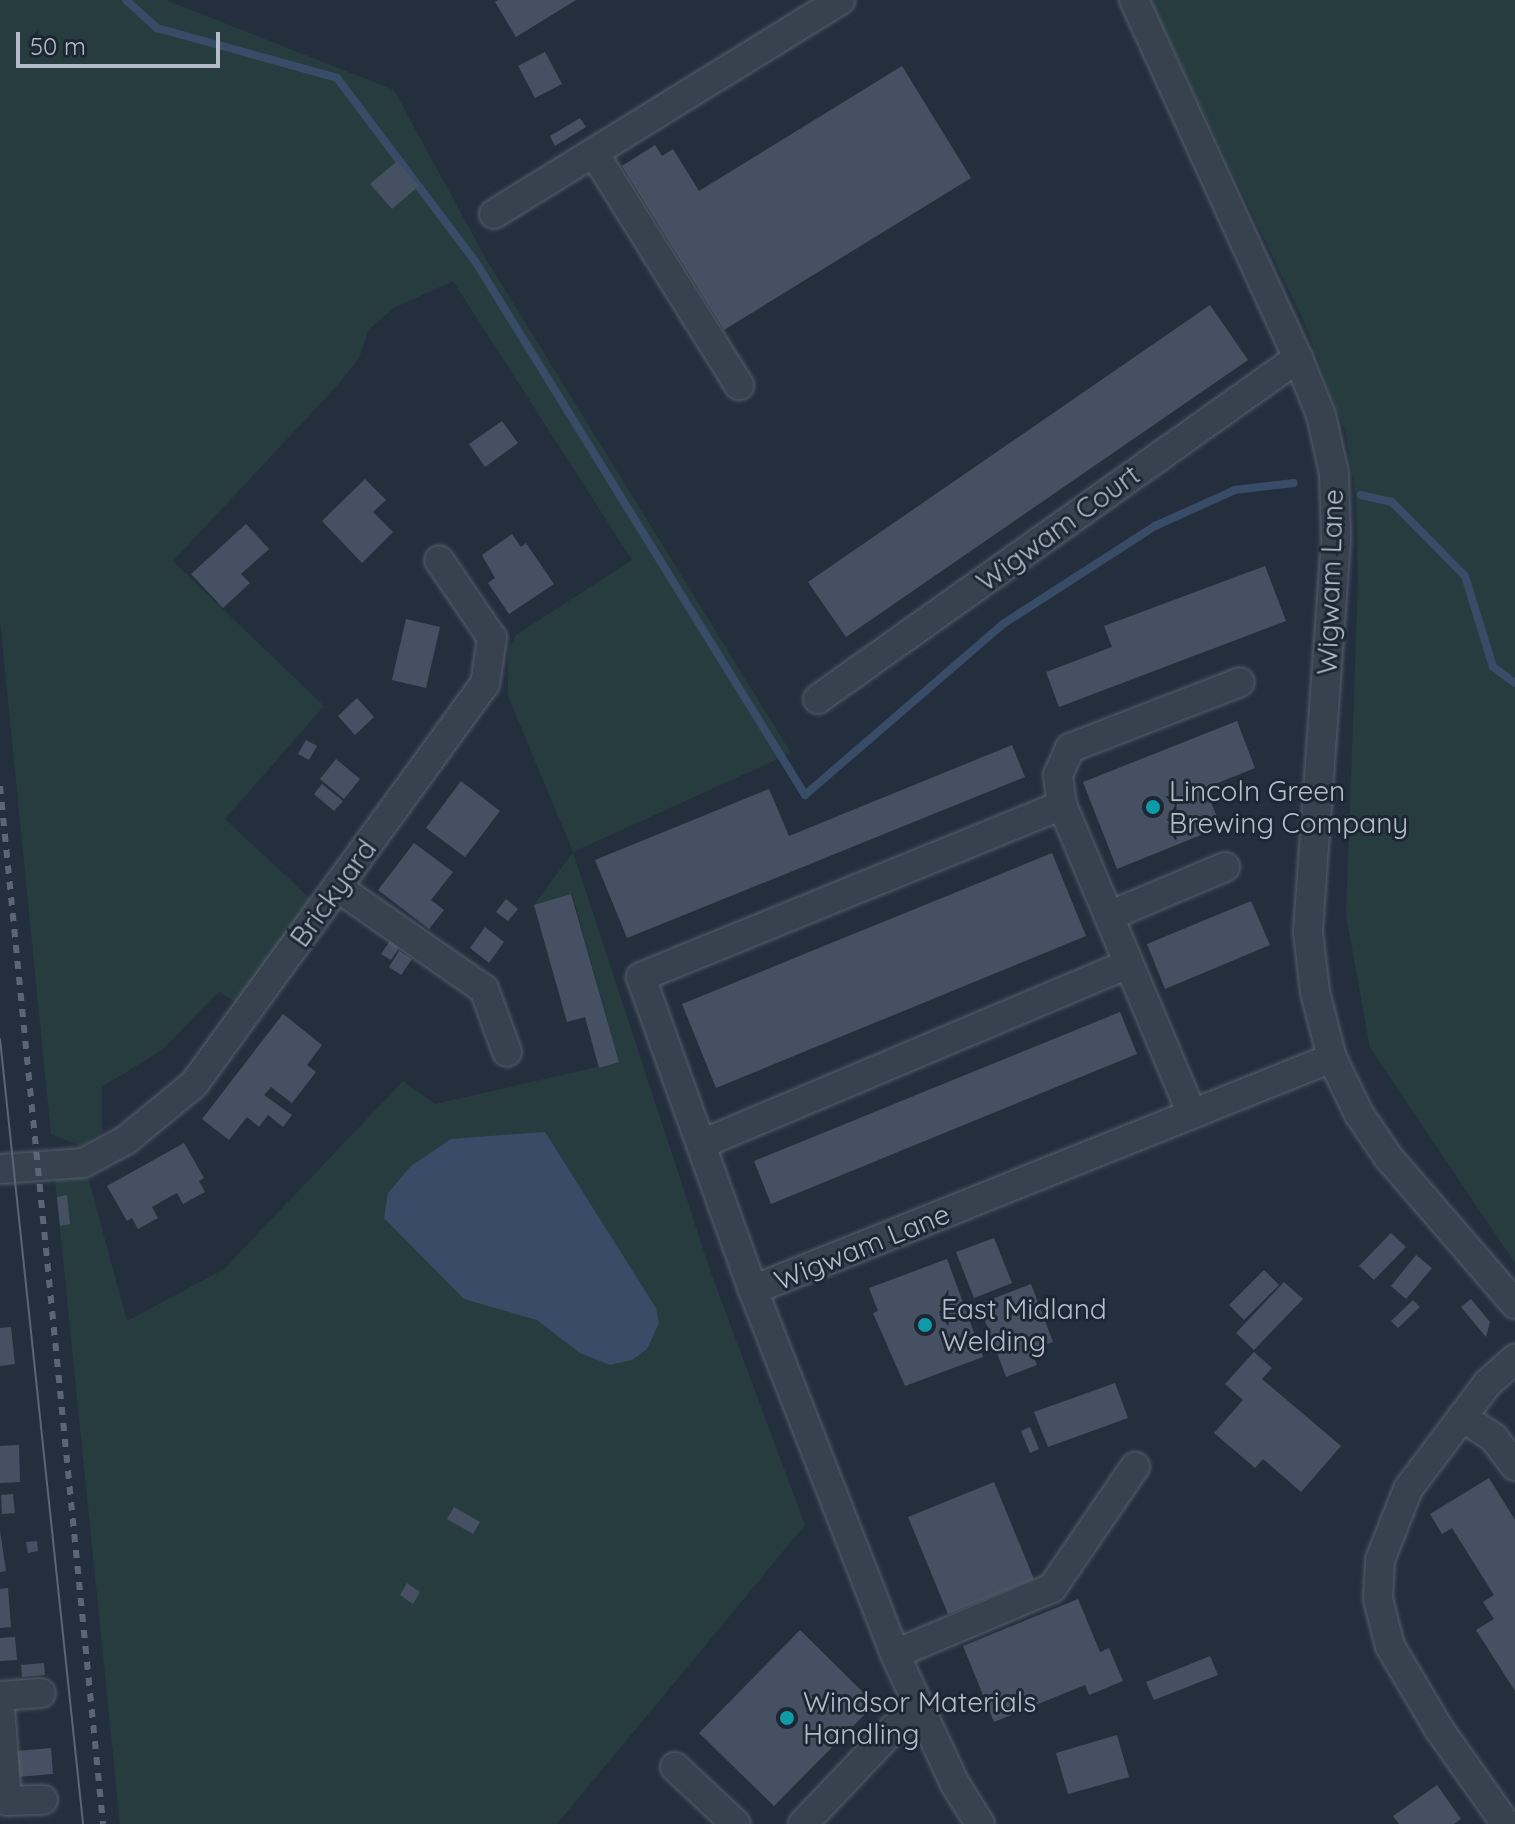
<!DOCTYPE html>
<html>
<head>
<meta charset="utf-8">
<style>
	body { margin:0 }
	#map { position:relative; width:1515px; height:1824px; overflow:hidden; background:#242f3e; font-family:Quicksand,sans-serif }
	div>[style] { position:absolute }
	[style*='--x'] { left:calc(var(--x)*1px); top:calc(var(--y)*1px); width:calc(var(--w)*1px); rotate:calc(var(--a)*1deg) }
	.green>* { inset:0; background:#263c3f }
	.water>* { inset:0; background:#394c67 }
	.stream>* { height:8px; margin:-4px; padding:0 4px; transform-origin:4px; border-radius:4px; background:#394c67 }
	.building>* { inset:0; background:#455162 }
	.roads { filter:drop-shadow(0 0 2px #565f6c) drop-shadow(0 0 2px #565f6c) }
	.minor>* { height:28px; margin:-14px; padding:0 14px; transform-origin:14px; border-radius:14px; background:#38414e }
	.tram>* { height:2px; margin:-1px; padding:0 1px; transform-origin:1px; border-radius:1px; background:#5a6575 }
	.rail>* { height:6px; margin-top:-3px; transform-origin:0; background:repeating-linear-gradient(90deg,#5a6575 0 8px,transparent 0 16px) }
	.dots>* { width:22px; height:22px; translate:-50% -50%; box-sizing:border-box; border:4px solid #1d2633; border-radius:50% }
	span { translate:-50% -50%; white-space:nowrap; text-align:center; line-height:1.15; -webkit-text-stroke:6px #1d2633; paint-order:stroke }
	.street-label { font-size:28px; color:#b4bcc9 }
	.poi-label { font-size:28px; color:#b4bcc9 }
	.left { translate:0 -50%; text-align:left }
	.scale { position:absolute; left:16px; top:32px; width:204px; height:36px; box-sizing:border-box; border:4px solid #b4bcc9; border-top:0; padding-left:10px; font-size:24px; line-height:28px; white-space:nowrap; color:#b4bcc9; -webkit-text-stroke:6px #1d2633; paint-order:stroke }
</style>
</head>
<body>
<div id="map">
	<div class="green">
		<div style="clip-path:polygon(0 0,166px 0,394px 90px,486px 259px,791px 753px,573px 852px,711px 1273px,805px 1525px,557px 1824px,120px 1824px,55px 1180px,88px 1177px,127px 1321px,224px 1269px,403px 1081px,435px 1104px,619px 1062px,572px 894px,534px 905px,573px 852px,508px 696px,508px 650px,516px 635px,632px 560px,453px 281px,394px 308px,369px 329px,359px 358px,335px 388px,173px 561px,324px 706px,225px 819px,316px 904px,241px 1005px,219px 992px,162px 1050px,102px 1087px,102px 1132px,81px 1146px,51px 1134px,0 620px)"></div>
		<div style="clip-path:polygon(1150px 0,1515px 0,1515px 1263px,1370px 1048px,1346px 915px,1358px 582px,1356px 498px,1346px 434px,1305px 324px)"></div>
	</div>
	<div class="water">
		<div style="clip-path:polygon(545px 1132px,656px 1308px,659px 1323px,647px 1349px,632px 1360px,610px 1365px,580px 1353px,537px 1320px,464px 1299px,384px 1218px,388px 1193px,411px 1166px,451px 1139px)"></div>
	</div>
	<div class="stream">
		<div style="--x:126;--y:0;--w:42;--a:42.1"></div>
		<div style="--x:157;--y:28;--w:187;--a:15.5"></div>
		<div style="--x:337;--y:78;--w:229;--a:53"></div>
		<div style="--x:475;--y:261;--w:628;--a:58.28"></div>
		<div style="--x:805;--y:795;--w:262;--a:-40.8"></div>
		<div style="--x:1003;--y:624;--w:181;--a:-32.8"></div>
		<div style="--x:1155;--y:526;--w:88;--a:-24.2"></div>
		<div style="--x:1235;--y:490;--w:59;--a:-6.8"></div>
		<div style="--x:1361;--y:495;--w:32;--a:13"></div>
		<div style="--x:1392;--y:502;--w:104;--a:45.4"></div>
		<div style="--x:1465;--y:576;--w:95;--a:72.9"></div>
		<div style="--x:1493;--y:667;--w:27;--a:36"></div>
	</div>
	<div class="building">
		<div style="clip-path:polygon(576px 0,516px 37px,495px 2px,498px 0)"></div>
		<div style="clip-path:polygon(545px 52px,562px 84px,535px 98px,518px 66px)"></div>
		<div style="clip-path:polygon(902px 66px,971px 178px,724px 330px,622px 166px,655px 145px,662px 156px,673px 149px,699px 191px)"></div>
		<div style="clip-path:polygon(580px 118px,586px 127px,555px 146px,550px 136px)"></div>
		<div style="clip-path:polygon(397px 161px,419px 186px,392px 209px,370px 184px)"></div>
		<div style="clip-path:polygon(1210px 305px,1248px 360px,846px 637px,808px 582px)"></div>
		<div style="clip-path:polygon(502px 421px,518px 443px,485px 467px,469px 444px)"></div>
		<div style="clip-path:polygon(365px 479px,386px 500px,373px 512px,393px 532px,362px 563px,322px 521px)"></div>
		<div style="clip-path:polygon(246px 524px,269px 549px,241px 574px,250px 583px,223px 608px,191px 574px)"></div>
		<div style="clip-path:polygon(512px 534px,521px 547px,526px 543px,554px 584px,509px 614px,488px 583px,495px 578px,482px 555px)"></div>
		<div style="clip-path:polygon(1265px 566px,1286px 621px,1059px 707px,1046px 672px,1112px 647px,1104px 626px)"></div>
		<div style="clip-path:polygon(406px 619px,440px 627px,426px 688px,392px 680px)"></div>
		<div style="clip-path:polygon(357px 698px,374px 717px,355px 735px,338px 716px)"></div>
		<div style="clip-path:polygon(1237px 721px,1255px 768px,1205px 788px,1221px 827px,1117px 869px,1083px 782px)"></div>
		<div style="clip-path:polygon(306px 740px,317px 746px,309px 760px,298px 754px)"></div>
		<div style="clip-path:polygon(1012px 745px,1025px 777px,627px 938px,595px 860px,769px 789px,789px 836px)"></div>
		<div style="clip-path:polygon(336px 759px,360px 779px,344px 799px,320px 779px)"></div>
		<div style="clip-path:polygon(461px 781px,500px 811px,465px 857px,426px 828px)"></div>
		<div style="clip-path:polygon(322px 784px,343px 801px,334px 811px,314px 794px)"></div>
		<div style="clip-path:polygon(414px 843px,453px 872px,431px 900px,444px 910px,429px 929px,378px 890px)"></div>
		<div style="clip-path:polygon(1052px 853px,1086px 936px,716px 1088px,682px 1004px)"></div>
		<div style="clip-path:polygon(571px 894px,619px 1062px,599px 1068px,585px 1017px,567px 1022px,534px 905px)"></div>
		<div style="clip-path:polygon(506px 899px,518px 909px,508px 921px,496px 912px)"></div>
		<div style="clip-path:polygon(1251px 901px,1270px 945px,1165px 989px,1147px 944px)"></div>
		<div style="clip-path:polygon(485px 927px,504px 942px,489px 963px,470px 948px)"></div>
		<div style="clip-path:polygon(390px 941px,399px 948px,391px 960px,381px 954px)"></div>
		<div style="clip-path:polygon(399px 951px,412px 959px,401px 975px,389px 967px)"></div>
		<div style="clip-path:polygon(1120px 1012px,1137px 1054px,771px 1204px,754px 1161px)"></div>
		<div style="clip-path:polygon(283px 1014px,322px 1045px,307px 1065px,316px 1072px,292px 1103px,271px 1087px,264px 1095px,292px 1115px,283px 1127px,268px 1115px,259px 1127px,247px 1117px,229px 1140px,202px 1119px)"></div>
		<div style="clip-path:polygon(184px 1143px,204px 1178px,199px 1181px,205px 1192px,183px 1204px,177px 1193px,166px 1199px,152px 1207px,158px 1218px,138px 1229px,132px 1218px,127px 1221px,107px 1186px)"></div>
		<div style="clip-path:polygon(67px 1195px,70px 1224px,60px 1226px,57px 1197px)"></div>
		<div style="clip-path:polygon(1391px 1233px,1406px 1247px,1374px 1280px,1359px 1266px)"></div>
		<div style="clip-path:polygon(994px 1238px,1012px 1283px,974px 1298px,956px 1252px)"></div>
		<div style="clip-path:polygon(1416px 1255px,1432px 1268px,1406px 1299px,1391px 1286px)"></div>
		<div style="clip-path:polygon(947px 1259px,983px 1357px,905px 1386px,873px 1313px,878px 1311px,869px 1288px)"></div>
		<div style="clip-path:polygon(1264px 1270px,1279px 1285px,1244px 1320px,1229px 1305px)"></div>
		<div style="clip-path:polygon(1284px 1282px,1303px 1299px,1254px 1350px,1236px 1333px)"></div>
		<div style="clip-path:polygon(1031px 1284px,1053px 1342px,1031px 1350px,1037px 1365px,1006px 1377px,979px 1304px)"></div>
		<div style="clip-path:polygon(1471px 1299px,1490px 1322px,1486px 1337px,1461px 1307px)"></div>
		<div style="clip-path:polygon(1413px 1300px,1420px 1307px,1398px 1328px,1391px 1321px)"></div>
		<div style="clip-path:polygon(11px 1327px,15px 1364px,0 1366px,0 1328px)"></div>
		<div style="clip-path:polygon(1254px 1352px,1272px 1368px,1262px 1379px,1341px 1446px,1301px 1492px,1263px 1459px,1255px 1468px,1214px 1433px,1243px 1400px,1225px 1384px)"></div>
		<div style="clip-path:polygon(1115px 1383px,1128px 1418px,1048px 1447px,1034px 1412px)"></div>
		<div style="clip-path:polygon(1030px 1427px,1039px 1449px,1030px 1453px,1021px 1431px)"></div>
		<div style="clip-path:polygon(19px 1445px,20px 1482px,0 1483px,0 1446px)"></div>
		<div style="clip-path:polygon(1489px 1478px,1515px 1520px,1515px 1691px,1476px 1630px,1494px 1619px,1483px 1602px,1494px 1595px,1452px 1528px,1442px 1534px,1430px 1514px)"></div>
		<div style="clip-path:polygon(994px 1482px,1034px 1579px,948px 1614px,908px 1517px)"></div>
		<div style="clip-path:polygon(13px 1494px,15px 1513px,2px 1514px,1px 1495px)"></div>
		<div style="clip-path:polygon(454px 1507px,480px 1522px,473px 1534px,447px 1519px)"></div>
		<div style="clip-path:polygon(0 1531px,6px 1571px,0 1572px)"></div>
		<div style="clip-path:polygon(37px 1541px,38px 1551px,28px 1553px,26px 1542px)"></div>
		<div style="clip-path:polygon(407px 1583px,420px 1592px,413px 1604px,400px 1595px)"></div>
		<div style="clip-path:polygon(8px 1588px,11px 1627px,0 1628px,0 1589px)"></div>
		<div style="clip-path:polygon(1078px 1599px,1100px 1652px,1109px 1648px,1123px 1681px,1089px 1695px,1085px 1685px,994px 1722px,963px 1646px)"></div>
		<div style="clip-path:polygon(800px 1630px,875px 1704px,774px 1806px,699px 1733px)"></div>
		<div style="clip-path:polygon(15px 1637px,17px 1660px,0 1661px,0 1638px)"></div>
		<div style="clip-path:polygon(1210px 1656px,1218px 1675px,1154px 1700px,1146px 1682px)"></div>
		<div style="clip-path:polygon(44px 1663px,45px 1675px,22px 1677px,21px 1665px)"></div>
		<div style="clip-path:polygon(1117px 1735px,1129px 1777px,1068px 1794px,1056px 1753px)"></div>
		<div style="clip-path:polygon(51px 1748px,53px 1774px,17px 1777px,16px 1751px)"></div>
		<div style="clip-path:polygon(1437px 1785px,1461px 1819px,1454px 1824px,1399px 1824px,1393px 1816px)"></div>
	</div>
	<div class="roads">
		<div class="minor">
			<div style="--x:1134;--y:0;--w:394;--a:65.4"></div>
			<div style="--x:1298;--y:358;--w:61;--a:68"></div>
			<div style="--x:1321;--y:415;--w:59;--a:77.4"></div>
			<div style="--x:1334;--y:473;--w:67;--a:88.3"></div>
			<div style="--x:1336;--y:540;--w:393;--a:94.1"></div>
			<div style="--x:1308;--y:932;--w:60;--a:83.3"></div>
			<div style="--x:1315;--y:992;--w:68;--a:75.6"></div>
			<div style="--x:1332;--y:1058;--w:62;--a:64.3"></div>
			<div style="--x:1359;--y:1114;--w:53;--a:55.7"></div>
			<div style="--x:1389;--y:1158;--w:193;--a:49.2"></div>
			<div style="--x:594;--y:153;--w:274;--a:58"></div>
			<div style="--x:494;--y:214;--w:407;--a:-31.7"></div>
			<div style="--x:818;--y:699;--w:589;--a:-35.39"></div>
			<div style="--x:337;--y:887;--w:179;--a:34.8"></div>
			<div style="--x:484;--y:989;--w:67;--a:69.9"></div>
			<div style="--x:1109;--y:916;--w:126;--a:-22.9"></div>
			<div style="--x:1192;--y:1114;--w:335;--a:-112.8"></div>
			<div style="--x:1062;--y:805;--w:30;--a:-98"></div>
			<div style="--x:1058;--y:775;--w:30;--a:-66"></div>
			<div style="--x:1070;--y:748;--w:182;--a:-21.2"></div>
			<div style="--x:702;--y:1144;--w:463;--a:-22.9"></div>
			<div style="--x:0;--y:1169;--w:83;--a:-4.1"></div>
			<div style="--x:83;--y:1163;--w:49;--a:-28.1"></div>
			<div style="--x:126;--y:1140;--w:88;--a:-39.5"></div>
			<div style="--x:194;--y:1084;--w:495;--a:-54"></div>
			<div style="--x:485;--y:684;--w:47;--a:-81.3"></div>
			<div style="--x:492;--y:638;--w:94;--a:-124.2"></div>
			<div style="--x:753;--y:1290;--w:332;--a:-109.7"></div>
			<div style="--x:641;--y:977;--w:455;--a:-22.2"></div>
			<div style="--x:1462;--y:1417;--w:38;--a:33"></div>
			<div style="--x:1494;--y:1438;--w:35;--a:53"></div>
			<div style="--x:895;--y:1654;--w:170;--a:-22.8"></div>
			<div style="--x:1052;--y:1588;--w:147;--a:-55.6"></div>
			<div style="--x:0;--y:1696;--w:41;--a:-4.2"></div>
			<div style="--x:0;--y:1706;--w:95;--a:85.8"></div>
			<div style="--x:7;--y:1801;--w:36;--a:-2"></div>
			<div style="--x:675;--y:1767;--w:83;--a:43.1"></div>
			<div style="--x:803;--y:1824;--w:132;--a:-46.5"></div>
			<div style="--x:894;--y:1728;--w:32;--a:-28"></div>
			<div style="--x:980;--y:1824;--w:47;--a:-122"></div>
			<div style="--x:955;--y:1784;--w:143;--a:-114.8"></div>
			<div style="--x:895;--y:1654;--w:391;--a:-111.3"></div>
			<div style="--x:753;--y:1290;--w:624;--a:-21.84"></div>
			<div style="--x:1506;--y:1824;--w:116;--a:-125.2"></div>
			<div style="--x:1439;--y:1729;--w:96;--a:-120.6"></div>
			<div style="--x:1390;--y:1646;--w:49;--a:-104.3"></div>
			<div style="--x:1378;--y:1599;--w:39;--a:-87"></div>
			<div style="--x:1380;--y:1560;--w:76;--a:-68.5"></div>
			<div style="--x:1408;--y:1489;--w:131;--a:-53"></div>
			<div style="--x:1487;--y:1384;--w:38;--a:-42"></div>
		</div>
	</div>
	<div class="tram">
		<div style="--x:0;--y:1039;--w:789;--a:83.96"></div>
	</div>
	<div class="rail">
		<div style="--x:0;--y:786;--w:1043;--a:84.33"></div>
	</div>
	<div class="dots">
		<div style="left:1153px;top:807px;background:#0f9aa8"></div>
		<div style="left:925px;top:1325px;background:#0f9aa8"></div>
		<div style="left:787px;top:1718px;background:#0f9aa8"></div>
	</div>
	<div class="street-label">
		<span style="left:1058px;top:528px;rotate:-36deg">Wigwam Court</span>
		<span style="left:1330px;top:582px;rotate:-88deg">Wigwam Lane</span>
		<span style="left:333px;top:893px;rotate:-54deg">Brickyard</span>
		<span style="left:862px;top:1247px;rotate:-22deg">Wigwam Lane</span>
	</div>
	<div class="poi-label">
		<span class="left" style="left:1169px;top:807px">Lincoln Green<br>Brewing Company</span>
		<span class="left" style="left:941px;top:1325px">East Midland<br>Welding</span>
		<span class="left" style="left:803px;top:1718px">Windsor Materials<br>Handling</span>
	</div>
	<div class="scale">50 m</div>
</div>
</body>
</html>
